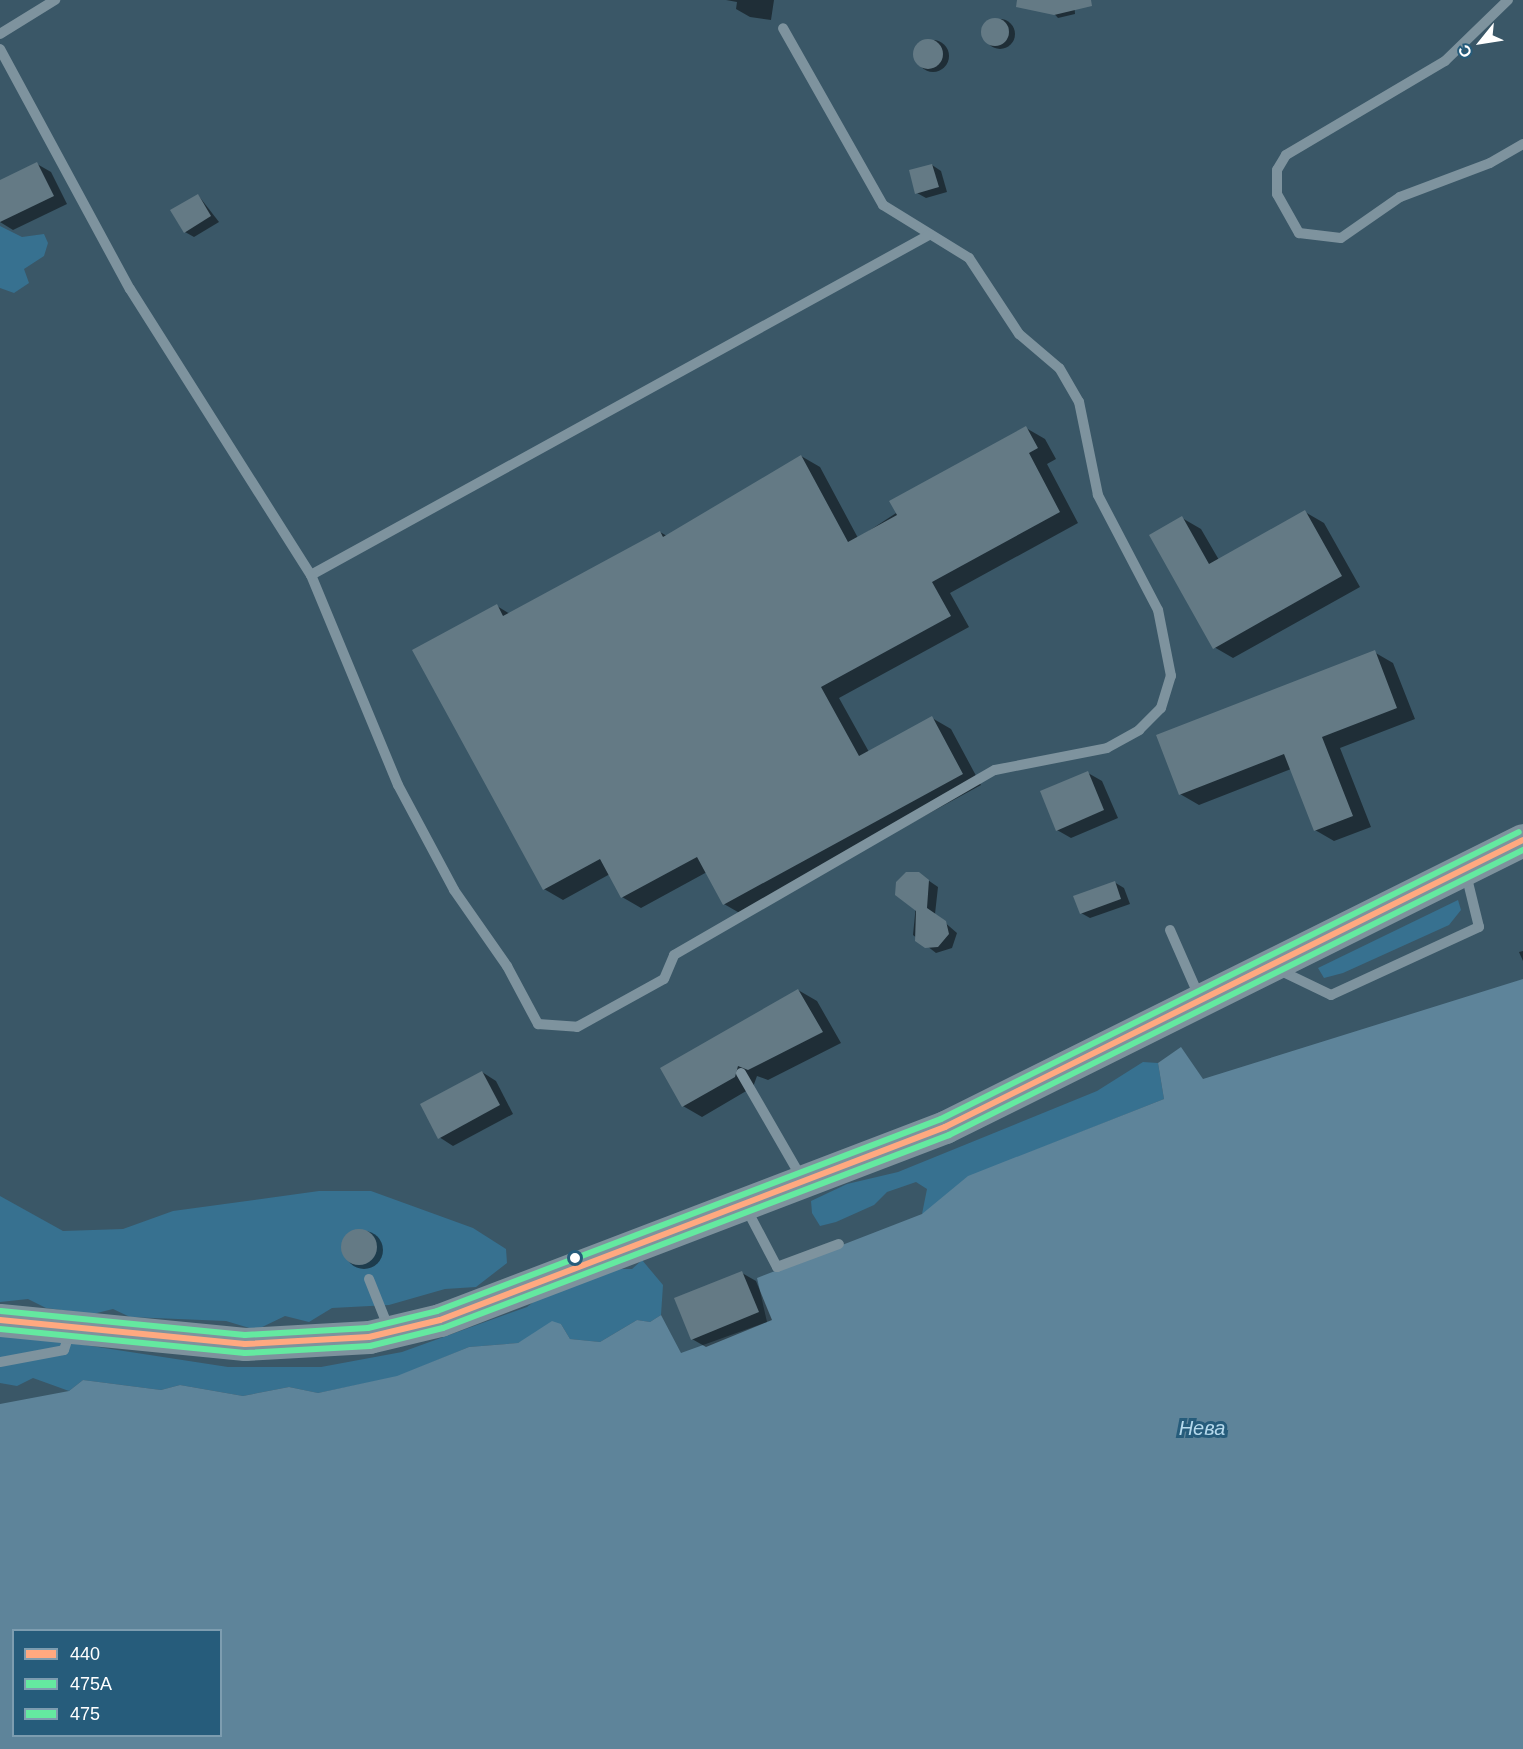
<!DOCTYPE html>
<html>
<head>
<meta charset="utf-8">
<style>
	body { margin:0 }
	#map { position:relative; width:1523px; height:1749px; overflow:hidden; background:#3a5767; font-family:Arial,sans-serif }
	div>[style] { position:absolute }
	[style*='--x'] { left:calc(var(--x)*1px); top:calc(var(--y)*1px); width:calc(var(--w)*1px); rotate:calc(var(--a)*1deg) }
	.green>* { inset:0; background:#377190 }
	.water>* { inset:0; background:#5e849a }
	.shadow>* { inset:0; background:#0007 }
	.round { border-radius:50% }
	.building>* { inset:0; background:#647a85 }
	.lane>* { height:10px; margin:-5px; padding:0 5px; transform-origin:5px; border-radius:5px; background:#7e939e }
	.primary>* { height:33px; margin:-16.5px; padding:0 16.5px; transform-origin:16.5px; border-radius:16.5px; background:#7e929d }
	.bus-1>* { height:6px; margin:-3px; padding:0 3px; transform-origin:3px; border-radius:3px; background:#ffa980 }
	.bus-2>* { height:6px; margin:-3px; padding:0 3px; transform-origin:3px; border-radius:3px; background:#64e9a0 }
	.bus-3>* { height:6px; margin:-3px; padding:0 3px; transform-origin:3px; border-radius:3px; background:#64e9a0 }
	.dots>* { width:16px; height:16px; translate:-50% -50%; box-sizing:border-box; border:3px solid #265c7b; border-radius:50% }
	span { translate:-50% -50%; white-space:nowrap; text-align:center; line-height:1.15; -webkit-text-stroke:6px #265c7b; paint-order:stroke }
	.water-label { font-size:20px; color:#b5d9ec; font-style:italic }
	.legend { position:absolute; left:12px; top:1629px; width:210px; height:108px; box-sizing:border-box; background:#265c7b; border:2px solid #7d9db0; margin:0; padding:8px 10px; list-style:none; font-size:18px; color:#fff }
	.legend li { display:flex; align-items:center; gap:12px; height:30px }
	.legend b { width:30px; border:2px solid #7d9db0 }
	.north { position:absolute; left:1451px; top:12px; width:60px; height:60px; -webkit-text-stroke:4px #265c7b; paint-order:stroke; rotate:240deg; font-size:16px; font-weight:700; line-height:24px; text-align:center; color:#fff }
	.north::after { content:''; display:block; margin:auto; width:21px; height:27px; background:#fff; clip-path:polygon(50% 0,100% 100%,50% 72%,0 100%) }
</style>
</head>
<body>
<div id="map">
	<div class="green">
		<div style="clip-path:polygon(0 226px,22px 237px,44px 234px,48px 243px,44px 256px,24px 269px,29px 283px,14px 293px,0 288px)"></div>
		<div style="clip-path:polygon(1458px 900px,1461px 910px,1449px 925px,1343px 973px,1324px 978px,1318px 968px)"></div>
		<div style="clip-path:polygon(1143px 1062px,1158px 1063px,1164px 1099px,1031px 1152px,922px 1214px,927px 1189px,916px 1182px,887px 1192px,874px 1205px,836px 1222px,820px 1226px,812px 1213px,811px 1201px,847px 1184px,898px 1172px,1097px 1091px)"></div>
		<div style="clip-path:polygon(319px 1191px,371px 1191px,473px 1228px,506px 1249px,507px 1263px,476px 1287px,445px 1289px,389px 1305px,332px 1308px,309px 1322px,285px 1316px,256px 1330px,226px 1321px,130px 1317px,113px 1309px,93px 1314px,46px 1308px,28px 1299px,0 1302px,0 1196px,63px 1231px,123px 1229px,173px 1211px)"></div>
		<div style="clip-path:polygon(642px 1260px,663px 1285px,661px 1315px,650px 1322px,637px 1320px,600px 1342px,570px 1339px,561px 1324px,518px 1343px,469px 1347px,397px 1377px,318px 1393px,289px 1387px,243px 1396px,180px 1385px,161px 1390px,83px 1380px,69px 1391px,33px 1378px,17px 1386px,0 1383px,0 1332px,228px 1367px,321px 1367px,402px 1352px,527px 1307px,547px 1291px,611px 1269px,632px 1269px)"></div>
	</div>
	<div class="water">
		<div style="clip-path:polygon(evenodd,1523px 979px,1523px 1749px,0 1749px,0 1404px,69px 1391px,83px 1380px,161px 1390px,180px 1385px,243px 1396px,289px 1387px,318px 1393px,397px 1376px,469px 1347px,518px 1343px,552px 1321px,561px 1324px,570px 1339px,600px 1342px,637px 1320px,650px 1322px,661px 1315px,681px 1353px,767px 1322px,757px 1278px,922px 1214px,968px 1176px,1164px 1099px,1158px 1063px,1181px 1047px,1203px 1079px,1523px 979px,14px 1630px,220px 1630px,220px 1736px,14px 1736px,14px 1630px)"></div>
	</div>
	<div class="shadow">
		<div style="clip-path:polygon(726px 0,774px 0,771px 20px,750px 17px,736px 9px,737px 2px)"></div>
		<div style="clip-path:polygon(1042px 0,1074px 0,1075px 14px,1058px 18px)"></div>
		<div class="round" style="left:985px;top:19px;width:30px;height:30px"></div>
		<div class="round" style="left:917px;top:40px;width:32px;height:32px"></div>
		<div style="clip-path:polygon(37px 164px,51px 172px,67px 204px,13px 230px,0 222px,0 182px)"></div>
		<div style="clip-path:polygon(932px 165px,941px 171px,947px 192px,926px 198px,917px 193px)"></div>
		<div style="clip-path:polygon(198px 195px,219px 222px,194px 237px,185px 232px)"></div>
		<div style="clip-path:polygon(1026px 428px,1045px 439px,1056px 459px,1047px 464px,1078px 523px,950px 593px,969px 627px,839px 698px,869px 752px,932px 718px,951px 729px,981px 785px,743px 915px,724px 904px,707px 872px,641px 908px,622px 897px,610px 874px,563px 900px,544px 889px,497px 606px,510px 614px,660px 532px,667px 536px,801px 456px,820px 467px,858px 538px)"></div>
		<div style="clip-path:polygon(1305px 512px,1324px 523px,1360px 587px,1233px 658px,1214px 647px,1182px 518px,1201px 529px,1219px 560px)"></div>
		<div style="clip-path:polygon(1374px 652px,1393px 663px,1415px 719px,1340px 748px,1371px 827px,1334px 841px,1315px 830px,1291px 769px,1199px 805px,1180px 794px)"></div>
		<div style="clip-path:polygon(1088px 773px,1102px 781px,1118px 818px,1071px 838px,1057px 830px)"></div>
		<div style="clip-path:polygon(919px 874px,938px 887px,935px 914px,957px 933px,952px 948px,936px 953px,913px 935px)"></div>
		<div style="clip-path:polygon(1114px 882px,1124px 888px,1130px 904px,1090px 918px,1081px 913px)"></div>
		<div style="clip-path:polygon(1523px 951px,1523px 961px,1519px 952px)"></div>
		<div style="clip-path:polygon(798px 990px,817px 1001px,841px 1043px,768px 1080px,757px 1076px,753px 1087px,702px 1117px,683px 1106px)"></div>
		<div style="clip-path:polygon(482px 1072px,496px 1081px,513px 1114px,453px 1146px,439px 1137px)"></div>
		<div class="round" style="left:345px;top:1231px;width:38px;height:38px"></div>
		<div style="clip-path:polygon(742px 1273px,756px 1281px,772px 1320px,706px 1347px,692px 1339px)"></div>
	</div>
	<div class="building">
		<div style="clip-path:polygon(1017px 0,1091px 0,1092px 6px,1054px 15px,1016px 7px)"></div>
		<div class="round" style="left:981px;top:18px;width:28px;height:28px"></div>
		<div class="round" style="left:913px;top:39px;width:30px;height:30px"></div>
		<div style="clip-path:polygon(37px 162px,54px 196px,0 222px,0 180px)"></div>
		<div style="clip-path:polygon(932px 164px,939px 187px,915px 194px,909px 170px)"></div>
		<div style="clip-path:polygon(198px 194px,211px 216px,184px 233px,170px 210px)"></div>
		<div style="clip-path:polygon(1026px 426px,1038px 448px,1029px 453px,1060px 512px,932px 582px,951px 616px,821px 687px,859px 756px,932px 716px,963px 774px,723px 905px,697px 857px,621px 898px,600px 859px,543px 890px,412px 650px,497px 604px,503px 616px,660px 531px,663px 537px,801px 455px,848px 542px,897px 515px,889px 501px)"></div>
		<div style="clip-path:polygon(1305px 510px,1342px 576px,1213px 649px,1149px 535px,1182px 516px,1209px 564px)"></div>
		<div style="clip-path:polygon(1375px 650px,1397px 708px,1322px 737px,1353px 816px,1314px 831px,1284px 754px,1179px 795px,1156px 735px)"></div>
		<div style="clip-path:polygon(1088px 771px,1104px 810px,1056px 831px,1040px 791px)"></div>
		<div style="clip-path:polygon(906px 872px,919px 872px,929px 880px,927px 908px,946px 921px,949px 934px,938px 947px,925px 948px,915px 941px,916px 911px,895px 895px,896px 882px)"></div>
		<div style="clip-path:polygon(1115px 881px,1121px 899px,1080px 914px,1073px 896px)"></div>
		<div style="clip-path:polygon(798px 989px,823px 1032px,748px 1070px,738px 1066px,735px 1077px,682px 1107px,660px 1068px)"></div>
		<div style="clip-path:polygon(482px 1071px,500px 1105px,438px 1139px,420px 1104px)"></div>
		<div class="round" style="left:341px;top:1229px;width:36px;height:36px"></div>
		<div style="clip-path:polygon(742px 1271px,759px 1312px,691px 1340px,674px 1298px)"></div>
	</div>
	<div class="lane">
		<div style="--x:1508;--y:0;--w:88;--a:135.9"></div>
		<div style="--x:1445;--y:61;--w:185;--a:149.4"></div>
		<div style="--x:1286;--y:155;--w:17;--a:121"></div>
		<div style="--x:1277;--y:170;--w:24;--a:90"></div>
		<div style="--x:1277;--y:194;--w:45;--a:60.6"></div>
		<div style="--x:1299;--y:233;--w:42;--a:6.8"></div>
		<div style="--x:1341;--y:238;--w:72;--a:-34.8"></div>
		<div style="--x:1400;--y:197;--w:96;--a:-20.7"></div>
		<div style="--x:1490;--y:163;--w:38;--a:-30"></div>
		<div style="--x:0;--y:34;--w:65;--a:-31.7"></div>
		<div style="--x:0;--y:49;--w:273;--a:61.6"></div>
		<div style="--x:130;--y:289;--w:338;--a:57.7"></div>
		<div style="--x:311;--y:575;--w:227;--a:67.5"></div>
		<div style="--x:398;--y:785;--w:119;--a:61.9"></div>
		<div style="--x:454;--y:890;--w:93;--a:55.1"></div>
		<div style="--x:507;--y:966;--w:66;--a:61.9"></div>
		<div style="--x:538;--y:1024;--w:39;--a:4"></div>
		<div style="--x:577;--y:1027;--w:99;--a:-28.9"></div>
		<div style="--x:664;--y:979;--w:26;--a:-67"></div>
		<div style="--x:674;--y:955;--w:370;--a:-30"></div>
		<div style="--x:995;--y:770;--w:114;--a:-11.1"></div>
		<div style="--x:1107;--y:748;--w:37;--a:-29"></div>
		<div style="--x:1139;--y:730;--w:31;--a:-45"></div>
		<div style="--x:1161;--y:708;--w:34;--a:-73"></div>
		<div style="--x:1171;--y:676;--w:67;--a:-101.1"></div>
		<div style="--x:1158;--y:610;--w:130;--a:-117.6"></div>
		<div style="--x:1098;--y:495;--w:95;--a:-101.5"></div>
		<div style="--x:1079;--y:402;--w:39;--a:-120"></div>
		<div style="--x:1059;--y:368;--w:52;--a:-139.6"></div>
		<div style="--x:1019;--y:334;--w:91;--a:-123.3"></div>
		<div style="--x:969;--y:258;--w:101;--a:-148.4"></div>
		<div style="--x:883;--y:205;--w:203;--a:-119.5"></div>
		<div style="--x:311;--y:575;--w:705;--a:-28.82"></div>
		<div style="--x:1170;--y:930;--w:72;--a:66.3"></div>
		<div style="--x:1277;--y:969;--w:60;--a:25.7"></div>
		<div style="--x:1331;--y:995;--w:163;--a:-24.7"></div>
		<div style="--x:1479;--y:927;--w:55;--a:-103.8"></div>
		<div style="--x:741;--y:1073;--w:120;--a:60"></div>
		<div style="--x:745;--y:1206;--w:69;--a:62.3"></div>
		<div style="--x:777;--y:1267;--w:66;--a:-20.4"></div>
		<div style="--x:369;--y:1279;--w:54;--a:68.2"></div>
		<div style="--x:0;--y:1362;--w:65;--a:-10.6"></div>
		<div style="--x:64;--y:1350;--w:20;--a:-72"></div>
	</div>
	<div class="primary">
		<div style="--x:0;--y:1320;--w:246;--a:5.6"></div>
		<div style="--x:245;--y:1344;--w:124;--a:-3.2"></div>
		<div style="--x:369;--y:1337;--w:73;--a:-13.5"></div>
		<div style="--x:440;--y:1320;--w:541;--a:-20.92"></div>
		<div style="--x:945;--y:1127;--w:645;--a:-26.41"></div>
	</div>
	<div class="bus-1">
		<div style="--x:0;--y:1320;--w:246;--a:5.6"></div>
		<div style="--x:245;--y:1344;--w:124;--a:-3.2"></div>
		<div style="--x:369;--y:1337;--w:73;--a:-13.5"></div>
		<div style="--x:440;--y:1320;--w:541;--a:-20.92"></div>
		<div style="--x:945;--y:1127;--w:645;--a:-26.41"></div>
	</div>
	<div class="bus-2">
		<div style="--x:0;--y:1329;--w:246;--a:5.6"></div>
		<div style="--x:245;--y:1353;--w:125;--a:-3.2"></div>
		<div style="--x:370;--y:1346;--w:75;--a:-13.9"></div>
		<div style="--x:443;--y:1328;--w:542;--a:-20.88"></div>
		<div style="--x:949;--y:1135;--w:641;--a:-26.41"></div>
	</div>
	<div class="bus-3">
		<div style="--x:1;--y:1311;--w:245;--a:5.6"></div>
		<div style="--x:245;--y:1335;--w:123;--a:-3.3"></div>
		<div style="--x:368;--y:1328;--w:71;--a:-13.8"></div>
		<div style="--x:437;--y:1311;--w:539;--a:-20.85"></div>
		<div style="--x:941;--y:1119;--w:645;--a:-26.41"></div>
	</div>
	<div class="dots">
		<div style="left:575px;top:1258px;background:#fff"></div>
	</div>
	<div class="water-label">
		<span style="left:1202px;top:1428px">Нева</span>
	</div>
	<ul class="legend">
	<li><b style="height:8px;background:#ffa980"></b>440</li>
	<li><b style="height:8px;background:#64e9a0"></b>475А</li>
	<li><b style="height:8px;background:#64e9a0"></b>475</li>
	</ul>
	<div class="north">С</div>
</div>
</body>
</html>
